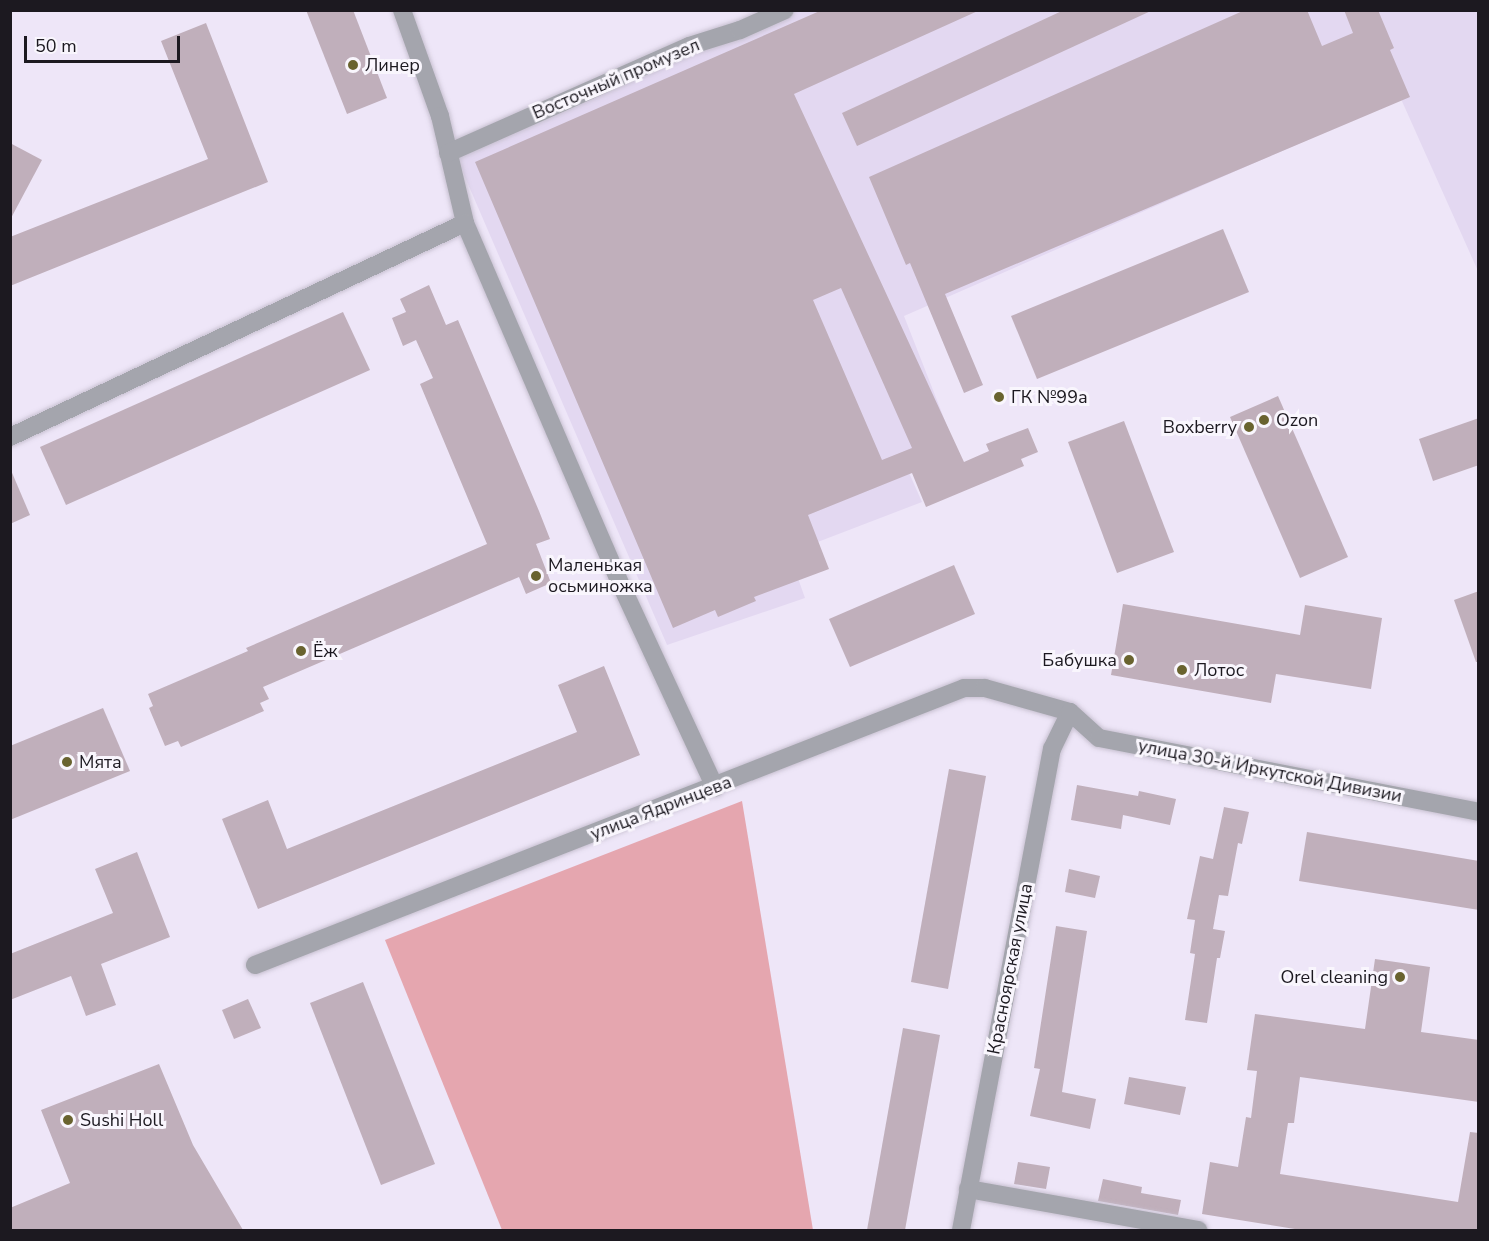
<!DOCTYPE html>
<html>
<head>
<meta charset="utf-8">
<style>
	body { margin:0 }
	#map { position:relative; width:1489px; height:1241px; overflow:hidden; background:#eee6f8; font-family:"Nunito Sans",sans-serif }
	div>[style] { position:absolute }
	[style*='--x'] { left:calc(var(--x)*1px); top:calc(var(--y)*1px); width:calc(var(--w)*1px); rotate:calc(var(--a)*1deg) }
	.built>* { inset:0; background:#e3d8f1 }
	.green>* { inset:0; background:#e5a6af }
	.building>* { inset:0; background:#c0afbb }
	.roads { filter:drop-shadow(0 0 2px #c8c1d1) drop-shadow(0 0 2px #c8c1d1) }
	.minor>* { height:18px; margin:-9px; padding:0 9px; transform-origin:9px; border-radius:9px; background:#a4a5ad }
	.tertiary>* { height:18px; margin:-9px; padding:0 9px; transform-origin:9px; border-radius:9px; background:#a4a5ad }
	.dots>* { width:16px; height:16px; translate:-50% -50%; box-sizing:border-box; border:3px solid #f9f6fd; border-radius:50% }
	span { translate:-50% -50%; white-space:nowrap; text-align:center; line-height:1.15; -webkit-text-stroke:6px #f9f6fd; paint-order:stroke }
	.poi-label { font-size:18px; color:#1c1920 }
	.left { translate:0 -50%; text-align:left }
	.right { translate:-100% -50%; text-align:right }
	.street-label { font-size:18px; color:#1c1920 }
	.frame { position:absolute; inset:0; border:12px solid #1c1920; pointer-events:none }
	.scale { position:absolute; left:24px; top:36px; width:156px; height:27px; box-sizing:border-box; border:3px solid #1c1920; border-top:0; padding-left:8px; font-size:18px; line-height:21px; white-space:nowrap; color:#1c1920; -webkit-text-stroke:4px #f9f6fd; paint-order:stroke }
</style>
</head>
<body>
<div id="map">
	<div class="built">
		<div style="clip-path:polygon(785px 11px,1478px 11px,1478px 271px,1401px 99px,904px 316px,951px 436px,902px 457px,922px 502px,789px 553px,805px 598px,667px 645px,455px 154px)"></div>
	</div>
	<div class="green">
		<div style="clip-path:polygon(742px 801px,813px 1230px,502px 1230px,385px 940px)"></div>
	</div>
	<div class="building">
		<div style="clip-path:polygon(306px 10px,353px 10px,387px 98px,347px 114px)"></div>
		<div style="clip-path:polygon(evenodd,822px 10px,980px 10px,794px 94px,964px 462px,989px 451px,986px 444px,1028px 428px,1038px 452px,1021px 459px,1024px 466px,926px 507px,912px 473px,808px 515px,829px 569px,754px 597px,756px 601px,718px 617px,715px 610px,673px 628px,475px 162px,822px 10px,841px 288px,912px 448px,882px 460px,813px 300px,841px 288px)"></div>
		<div style="clip-path:polygon(1064px 10px,1153px 10px,857px 146px,842px 113px)"></div>
		<div style="clip-path:polygon(1245px 10px,1307px 10px,1322px 46px,1353px 33px,1344px 10px,1378px 10px,1394px 48px,1390px 50px,1410px 97px,945px 294px,983px 385px,964px 393px,910px 263px,906px 265px,869px 177px)"></div>
		<div style="clip-path:polygon(206px 23px,268px 182px,10px 286px,10px 237px,208px 159px,161px 41px)"></div>
		<div style="clip-path:polygon(10px 143px,42px 160px,10px 220px)"></div>
		<div style="clip-path:polygon(1223px 229px,1249px 292px,1037px 379px,1011px 316px)"></div>
		<div style="clip-path:polygon(429px 285px,446px 325px,458px 320px,539px 511px,550px 539px,536px 544px,551px 583px,526px 594px,519px 577px,263px 687px,269px 699px,260px 703px,264px 711px,181px 747px,178px 741px,165px 746px,149px 708px,153px 706px,148px 694px,248px 651px,246px 648px,487px 544px,420px 384px,433px 378px,416px 340px,403px 346px,392px 318px,406px 312px,400px 299px)"></div>
		<div style="clip-path:polygon(343px 312px,370px 370px,66px 505px,40px 447px)"></div>
		<div style="clip-path:polygon(1278px 396px,1348px 557px,1300px 578px,1230px 417px)"></div>
		<div style="clip-path:polygon(1479px 418px,1479px 465px,1433px 481px,1419px 439px)"></div>
		<div style="clip-path:polygon(1124px 421px,1174px 552px,1117px 573px,1068px 442px)"></div>
		<div style="clip-path:polygon(10px 468px,30px 515px,10px 524px)"></div>
		<div style="clip-path:polygon(954px 565px,975px 614px,850px 667px,829px 619px)"></div>
		<div style="clip-path:polygon(1479px 591px,1479px 662px,1476px 662px,1454px 600px)"></div>
		<div style="clip-path:polygon(1123px 604px,1300px 635px,1305px 605px,1382px 618px,1371px 689px,1276px 674px,1271px 703px,1111px 675px)"></div>
		<div style="clip-path:polygon(604px 666px,640px 755px,258px 909px,222px 819px,268px 800px,287px 849px,577px 732px,558px 685px)"></div>
		<div style="clip-path:polygon(103px 708px,130px 771px,10px 820px,10px 746px)"></div>
		<div style="clip-path:polygon(949px 769px,986px 776px,948px 989px,911px 982px)"></div>
		<div style="clip-path:polygon(1077px 785px,1138px 796px,1139px 791px,1176px 799px,1170px 825px,1123px 815px,1121px 829px,1071px 820px)"></div>
		<div style="clip-path:polygon(1224px 807px,1249px 812px,1242px 844px,1238px 843px,1228px 896px,1219px 895px,1213px 929px,1225px 931px,1220px 958px,1217px 958px,1207px 1023px,1185px 1020px,1195px 954px,1190px 953px,1195px 920px,1187px 919px,1200px 856px,1213px 859px)"></div>
		<div style="clip-path:polygon(1307px 832px,1479px 861px,1479px 910px,1299px 881px)"></div>
		<div style="clip-path:polygon(137px 852px,170px 937px,101px 964px,116px 1005px,86px 1016px,71px 976px,10px 1000px,10px 954px,113px 913px,95px 869px)"></div>
		<div style="clip-path:polygon(1069px 869px,1100px 876px,1095px 898px,1065px 892px)"></div>
		<div style="clip-path:polygon(1056px 926px,1087px 931px,1062px 1092px,1096px 1099px,1090px 1129px,1030px 1116px,1040px 1069px,1034px 1068px)"></div>
		<div style="clip-path:polygon(1375px 959px,1430px 967px,1421px 1032px,1479px 1040px,1479px 1102px,1300px 1077px,1294px 1123px,1288px 1123px,1280px 1174px,1458px 1202px,1470px 1132px,1479px 1133px,1479px 1230px,1301px 1230px,1202px 1214px,1210px 1162px,1238px 1167px,1246px 1117px,1251px 1118px,1257px 1071px,1247px 1070px,1255px 1014px,1365px 1029px)"></div>
		<div style="clip-path:polygon(363px 982px,435px 1164px,381px 1185px,310px 1003px)"></div>
		<div style="clip-path:polygon(248px 999px,261px 1028px,234px 1039px,222px 1010px)"></div>
		<div style="clip-path:polygon(903px 1028px,940px 1035px,905px 1230px,867px 1230px)"></div>
		<div style="clip-path:polygon(159px 1064px,193px 1145px,243px 1230px,10px 1230px,10px 1208px,70px 1183px,41px 1110px)"></div>
		<div style="clip-path:polygon(1129px 1077px,1186px 1087px,1180px 1115px,1124px 1104px)"></div>
		<div style="clip-path:polygon(1018px 1162px,1050px 1167px,1046px 1189px,1014px 1184px)"></div>
		<div style="clip-path:polygon(1103px 1179px,1142px 1187px,1141px 1193px,1181px 1200px,1178px 1215px,1098px 1201px)"></div>
	</div>
	<div class="roads">
		<div class="minor">
			<div style="--x:402;--y:10;--w:113;--a:70.3"></div>
			<div style="--x:440;--y:116;--w:110;--a:76.8"></div>
			<div style="--x:465;--y:223;--w:396;--a:66.7"></div>
			<div style="--x:622;--y:587;--w:221;--a:65.1"></div>
			<div style="--x:448;--y:153;--w:264;--a:-23.9"></div>
			<div style="--x:689;--y:46;--w:53;--a:-17.4"></div>
			<div style="--x:740;--y:30;--w:49;--a:-24"></div>
			<div style="--x:10;--y:437;--w:503;--a:-25.19"></div>
			<div style="--x:255;--y:965;--w:761;--a:-21.34"></div>
			<div style="--x:964;--y:688;--w:21;--a:0"></div>
			<div style="--x:985;--y:688;--w:88;--a:15.8"></div>
			<div style="--x:968;--y:1189;--w:234;--a:10.1"></div>
		</div>
		<div class="tertiary">
			<div style="--x:961;--y:1230;--w:490;--a:-79.3"></div>
			<div style="--x:1052;--y:749;--w:41;--a:-64.1"></div>
			<div style="--x:1070;--y:712;--w:39;--a:42"></div>
			<div style="--x:1099;--y:738;--w:386;--a:11"></div>
		</div>
	</div>
	<div class="dots">
		<div style="left:353px;top:65px;background:#69632f"></div>
		<div style="left:999px;top:397px;background:#69632f"></div>
		<div style="left:1264px;top:420px;background:#69632f"></div>
		<div style="left:1249px;top:427px;background:#69632f"></div>
		<div style="left:536px;top:576px;background:#69632f"></div>
		<div style="left:301px;top:651px;background:#69632f"></div>
		<div style="left:1129px;top:660px;background:#69632f"></div>
		<div style="left:1182px;top:670px;background:#69632f"></div>
		<div style="left:67px;top:762px;background:#69632f"></div>
		<div style="left:1400px;top:977px;background:#69632f"></div>
		<div style="left:68px;top:1120px;background:#69632f"></div>
	</div>
	<div class="poi-label">
		<span class="left" style="left:365px;top:65px">Линер</span>
		<span class="left" style="left:1011px;top:397px">ГК №99а</span>
		<span class="left" style="left:1276px;top:420px">Ozon</span>
		<span class="right" style="left:1237px;top:427px">Boxberry</span>
		<span class="left" style="left:548px;top:576px">Маленькая<br>осьминожка</span>
		<span class="left" style="left:313px;top:651px">Ёж</span>
		<span class="right" style="left:1117px;top:660px">Бабушка</span>
		<span class="left" style="left:1194px;top:670px">Лотос</span>
		<span class="left" style="left:79px;top:762px">Мята</span>
		<span class="right" style="left:1388px;top:977px">Orel cleaning</span>
		<span class="left" style="left:80px;top:1120px">Sushi Holl</span>
	</div>
	<div class="street-label">
		<span style="left:616px;top:79px;rotate:-23deg">Восточный промузел</span>
		<span style="left:1270px;top:771px;rotate:11deg">улица 30-й Иркутской Дивизии</span>
		<span style="left:661px;top:808px;rotate:-21deg">улица Ядринцева</span>
		<span style="left:1010px;top:969px;rotate:-79deg">Красноярская улица</span>
	</div>
	<div class="frame"></div>
	<div class="scale">50 m</div>
</div>
</body>
</html>
